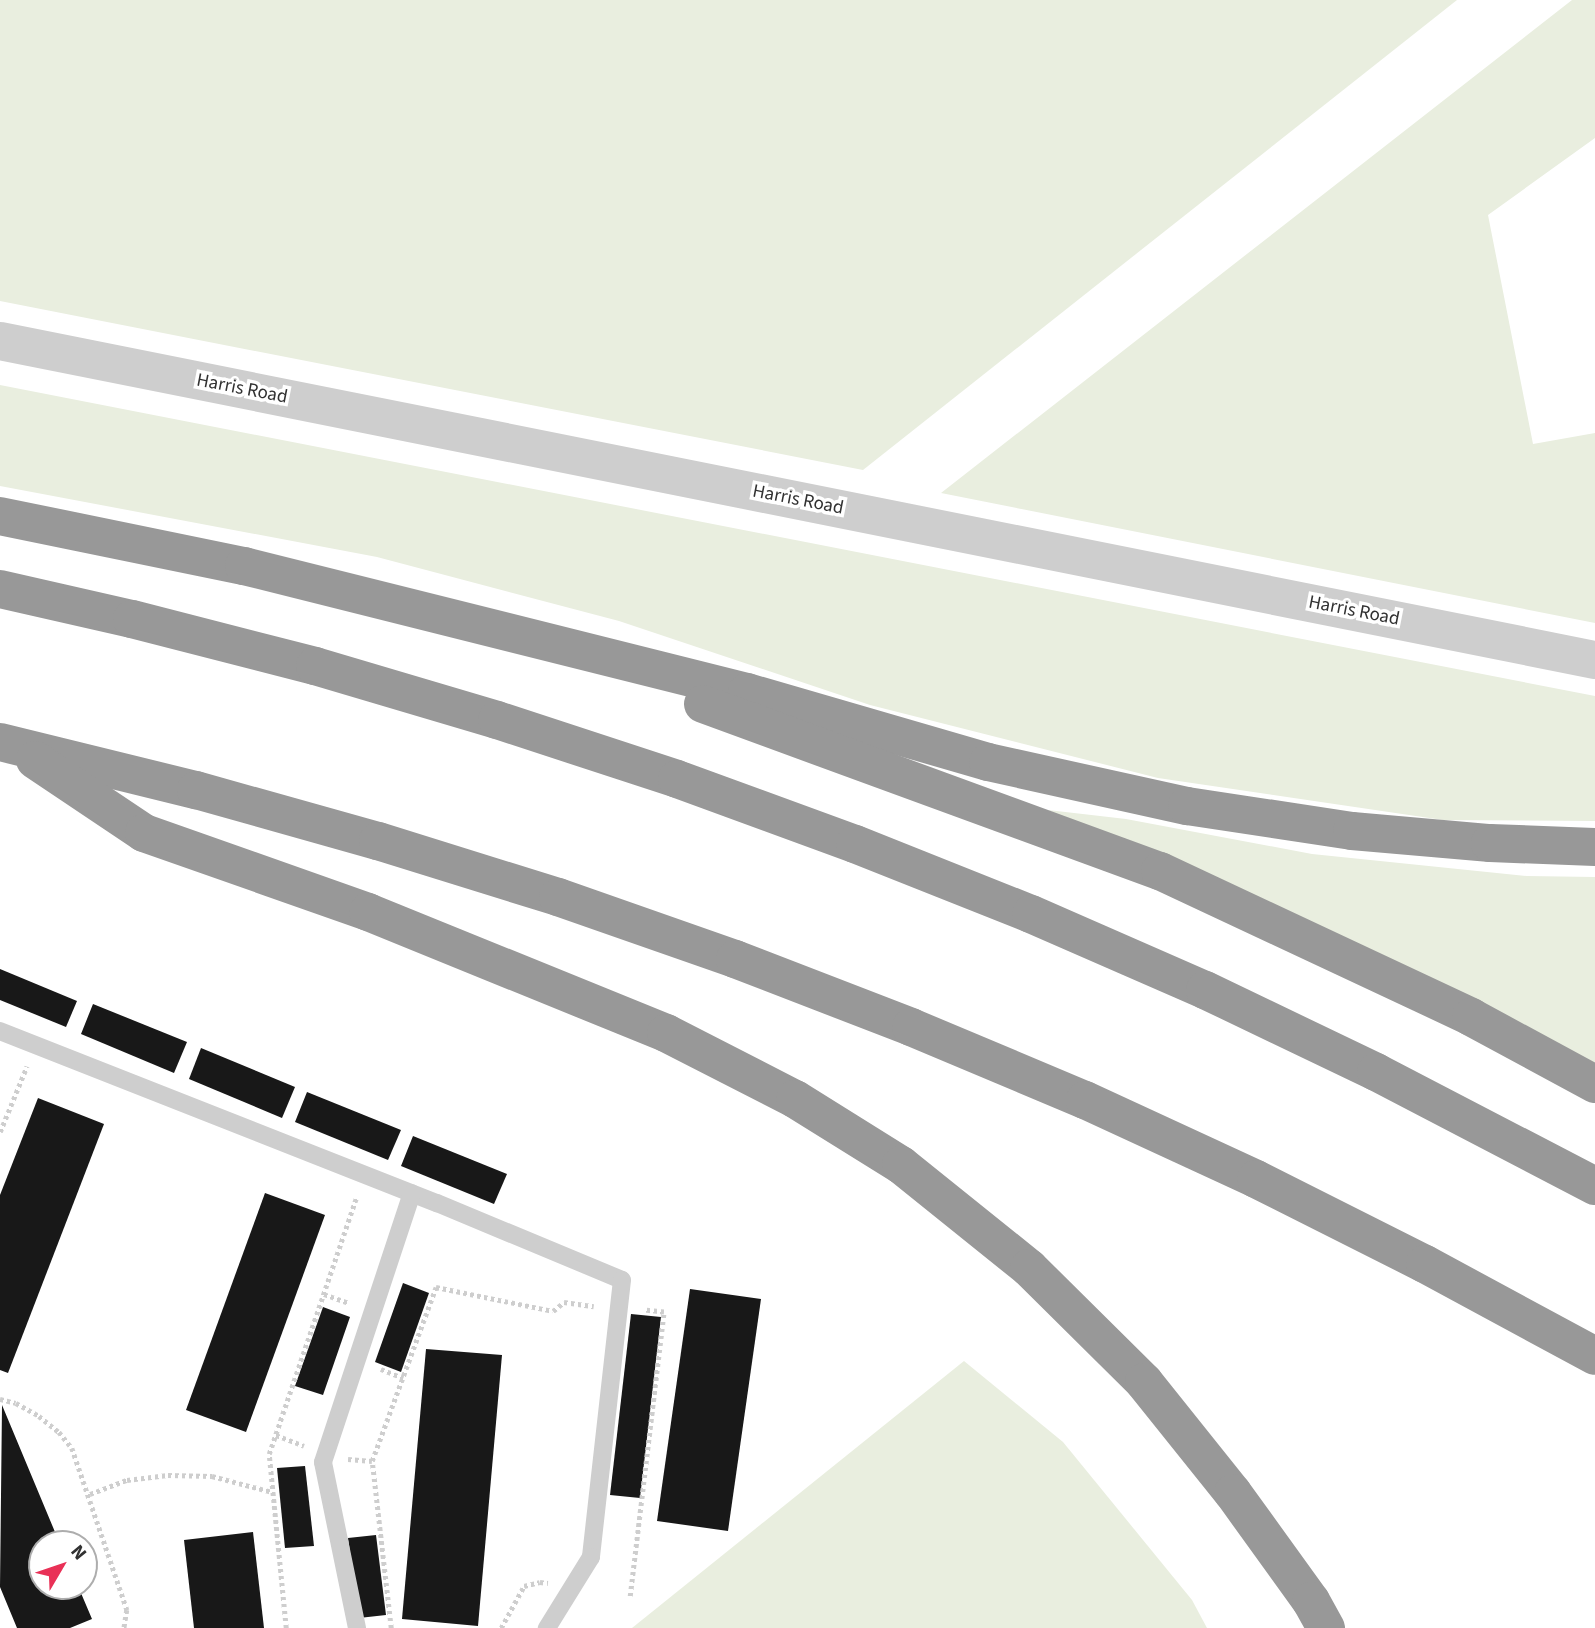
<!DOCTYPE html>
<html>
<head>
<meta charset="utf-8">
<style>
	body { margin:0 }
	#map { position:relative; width:1595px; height:1628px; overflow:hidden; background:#fff; font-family:"Source Sans 3",sans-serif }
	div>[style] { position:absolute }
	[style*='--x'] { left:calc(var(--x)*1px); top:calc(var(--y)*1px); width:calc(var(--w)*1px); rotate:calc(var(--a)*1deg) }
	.green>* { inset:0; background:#e9eedf }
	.building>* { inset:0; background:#181818 }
	.path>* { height:4.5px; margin-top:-2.25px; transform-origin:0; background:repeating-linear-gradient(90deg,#cecece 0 3.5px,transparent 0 7px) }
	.service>* { height:18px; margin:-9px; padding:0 9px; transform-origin:9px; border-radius:9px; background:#cecece }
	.tertiary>* { height:38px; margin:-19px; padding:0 19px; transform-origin:19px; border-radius:19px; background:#cecece }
	.motorway>* { height:38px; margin:-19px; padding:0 19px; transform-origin:19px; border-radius:19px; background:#989898 }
	span { translate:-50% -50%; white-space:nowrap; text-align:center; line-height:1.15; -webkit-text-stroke:7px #fff; paint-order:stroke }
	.street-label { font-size:19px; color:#313131 }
	.north { position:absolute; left:28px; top:1530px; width:70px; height:70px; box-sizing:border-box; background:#fff; border:2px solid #adadad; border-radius:50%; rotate:51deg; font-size:19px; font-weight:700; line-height:28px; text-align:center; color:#313131 }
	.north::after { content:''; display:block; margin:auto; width:24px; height:32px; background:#e93157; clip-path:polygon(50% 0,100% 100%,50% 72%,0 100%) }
</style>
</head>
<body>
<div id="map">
	<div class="green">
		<div style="clip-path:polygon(0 0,1457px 0,863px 470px,0 301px)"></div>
		<div style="clip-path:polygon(1572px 0,1595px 0,1595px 138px,1488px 215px,1533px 444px,1595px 433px,1595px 623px,941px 493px)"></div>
		<div style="clip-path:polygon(0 385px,1595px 696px,1595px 821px,1443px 820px,1158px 778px,870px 705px,619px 621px,377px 557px,0 486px)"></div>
		<div style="clip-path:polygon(1048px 810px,1126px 819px,1312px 854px,1527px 876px,1595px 877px,1595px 1074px)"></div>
		<div style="clip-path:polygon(964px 1361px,1063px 1442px,1192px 1600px,1207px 1628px,632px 1628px)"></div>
	</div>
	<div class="building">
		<div style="clip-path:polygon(0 969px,77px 1001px,66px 1027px,0 1000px)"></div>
		<div style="clip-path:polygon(93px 1004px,187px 1042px,174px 1073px,81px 1034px)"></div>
		<div style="clip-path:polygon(201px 1048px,295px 1087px,282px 1118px,189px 1079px)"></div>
		<div style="clip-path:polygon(307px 1092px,401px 1130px,388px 1160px,295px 1122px)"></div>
		<div style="clip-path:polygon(38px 1098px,104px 1124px,8px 1373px,0 1370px,0 1195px)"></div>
		<div style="clip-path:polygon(413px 1136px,507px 1174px,494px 1204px,401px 1166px)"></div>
		<div style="clip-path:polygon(265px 1193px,325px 1215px,246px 1432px,186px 1410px)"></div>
		<div style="clip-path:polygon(403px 1283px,429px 1293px,401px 1372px,375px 1362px)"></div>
		<div style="clip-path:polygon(690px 1289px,761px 1299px,728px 1531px,657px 1521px)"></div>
		<div style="clip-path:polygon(323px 1307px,350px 1317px,323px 1395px,295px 1386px)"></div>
		<div style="clip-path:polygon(631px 1314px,661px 1317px,640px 1498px,610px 1495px)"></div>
		<div style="clip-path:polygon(426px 1349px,502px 1355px,478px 1626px,402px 1619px)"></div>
		<div style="clip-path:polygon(2px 1405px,60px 1544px,42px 1544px,42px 1586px,78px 1586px,92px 1619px,70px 1628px,17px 1628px,0 1587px)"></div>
		<div style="clip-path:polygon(305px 1466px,314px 1546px,285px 1548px,277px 1468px)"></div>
		<div style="clip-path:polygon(253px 1532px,264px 1628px,194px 1628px,184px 1540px)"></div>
		<div style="clip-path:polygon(376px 1535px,386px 1615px,359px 1618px,348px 1538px)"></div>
	</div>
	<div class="path">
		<div style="--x:0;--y:1132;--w:71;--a:-67.8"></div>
		<div style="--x:324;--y:1294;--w:27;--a:20"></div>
		<div style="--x:381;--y:1369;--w:24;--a:22"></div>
		<div style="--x:0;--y:1399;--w:16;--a:14"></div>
		<div style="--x:16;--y:1403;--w:26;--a:29"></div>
		<div style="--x:39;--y:1416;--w:26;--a:39"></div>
		<div style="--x:59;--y:1432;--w:21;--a:51"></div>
		<div style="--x:72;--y:1448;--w:171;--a:71.2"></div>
		<div style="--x:127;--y:1610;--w:18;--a:99"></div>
		<div style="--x:276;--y:1435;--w:30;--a:21"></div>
		<div style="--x:348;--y:1459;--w:24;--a:5"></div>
		<div style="--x:90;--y:1494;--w:40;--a:-21"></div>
		<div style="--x:127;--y:1480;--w:41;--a:-7"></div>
		<div style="--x:168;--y:1475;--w:44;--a:1.3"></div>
		<div style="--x:212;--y:1476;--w:62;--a:14.9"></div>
		<div style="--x:630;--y:1596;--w:286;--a:-83.2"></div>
		<div style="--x:664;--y:1312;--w:20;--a:-174"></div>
		<div style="--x:286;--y:1628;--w:175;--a:-95.6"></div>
		<div style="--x:269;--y:1454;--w:270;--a:-71.2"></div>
		<div style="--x:391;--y:1628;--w:168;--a:-96.5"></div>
		<div style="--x:372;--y:1461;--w:185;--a:-69.8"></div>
		<div style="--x:436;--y:1287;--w:119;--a:11.6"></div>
		<div style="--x:553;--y:1311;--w:14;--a:-39"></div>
		<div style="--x:564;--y:1302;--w:30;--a:8"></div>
		<div style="--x:501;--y:1628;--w:48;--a:-61.3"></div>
		<div style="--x:524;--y:1586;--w:16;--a:-14"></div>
		<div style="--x:540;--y:1582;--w:8;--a:7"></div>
	</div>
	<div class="service">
		<div style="--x:0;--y:1031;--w:470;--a:21.5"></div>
		<div style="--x:437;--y:1203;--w:200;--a:22.6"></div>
		<div style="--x:622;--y:1280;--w:279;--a:96.4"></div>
		<div style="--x:591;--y:1557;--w:84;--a:121.8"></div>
		<div style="--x:357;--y:1628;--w:169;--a:-101.6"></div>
		<div style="--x:323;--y:1462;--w:283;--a:-71.7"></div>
	</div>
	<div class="tertiary">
		<div style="--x:0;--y:341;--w:1627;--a:11.31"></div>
	</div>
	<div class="motorway">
		<div style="--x:0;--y:516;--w:249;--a:11.6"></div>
		<div style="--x:244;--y:566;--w:519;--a:14.06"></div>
		<div style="--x:747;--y:692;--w:251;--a:16.2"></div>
		<div style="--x:988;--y:762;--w:204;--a:12.5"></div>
		<div style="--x:1187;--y:806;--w:167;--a:8.6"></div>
		<div style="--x:1352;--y:831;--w:139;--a:5"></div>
		<div style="--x:1490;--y:843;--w:105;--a:2.2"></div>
		<div style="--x:0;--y:589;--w:135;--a:12.8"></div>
		<div style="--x:132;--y:619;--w:189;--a:14.4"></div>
		<div style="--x:315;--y:666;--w:190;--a:16.5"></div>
		<div style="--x:497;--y:720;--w:189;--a:18.1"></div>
		<div style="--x:677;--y:779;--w:189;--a:20.1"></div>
		<div style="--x:855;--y:844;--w:189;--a:21.7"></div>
		<div style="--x:1031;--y:914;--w:190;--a:23.6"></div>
		<div style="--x:1205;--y:990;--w:190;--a:25.6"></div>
		<div style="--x:1376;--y:1072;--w:247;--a:27.5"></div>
		<div style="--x:703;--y:704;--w:487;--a:20.1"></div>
		<div style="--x:1160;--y:871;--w:344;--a:25.1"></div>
		<div style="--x:1471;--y:1017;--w:141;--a:28.4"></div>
		<div style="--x:0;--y:742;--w:202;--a:13.8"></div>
		<div style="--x:196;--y:790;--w:189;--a:15.7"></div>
		<div style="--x:378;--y:841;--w:189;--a:17.3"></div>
		<div style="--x:558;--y:897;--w:188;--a:19.3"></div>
		<div style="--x:735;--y:959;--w:189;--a:21.1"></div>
		<div style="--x:911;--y:1027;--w:189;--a:22.8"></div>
		<div style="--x:1085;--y:1100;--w:188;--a:24.8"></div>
		<div style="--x:1256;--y:1179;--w:189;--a:26.7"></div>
		<div style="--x:1425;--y:1264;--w:193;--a:28.4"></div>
		<div style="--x:35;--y:760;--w:131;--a:33.8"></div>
		<div style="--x:144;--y:833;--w:238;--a:19.4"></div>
		<div style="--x:368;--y:912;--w:322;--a:22.1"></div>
		<div style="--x:666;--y:1033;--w:145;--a:27.1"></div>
		<div style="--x:795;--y:1099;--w:125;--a:31.9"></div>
		<div style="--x:901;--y:1165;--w:164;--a:38.8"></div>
		<div style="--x:1029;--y:1268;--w:162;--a:44.7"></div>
		<div style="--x:1144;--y:1382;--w:142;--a:51.3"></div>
		<div style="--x:1233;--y:1493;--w:133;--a:54.2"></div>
		<div style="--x:1311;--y:1601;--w:31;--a:61"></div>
	</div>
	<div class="street-label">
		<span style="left:242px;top:389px;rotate:11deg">Harris Road</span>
		<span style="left:798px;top:500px;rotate:11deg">Harris Road</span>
		<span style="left:1354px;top:611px;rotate:11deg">Harris Road</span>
	</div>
	<div class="north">N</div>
</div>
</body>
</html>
